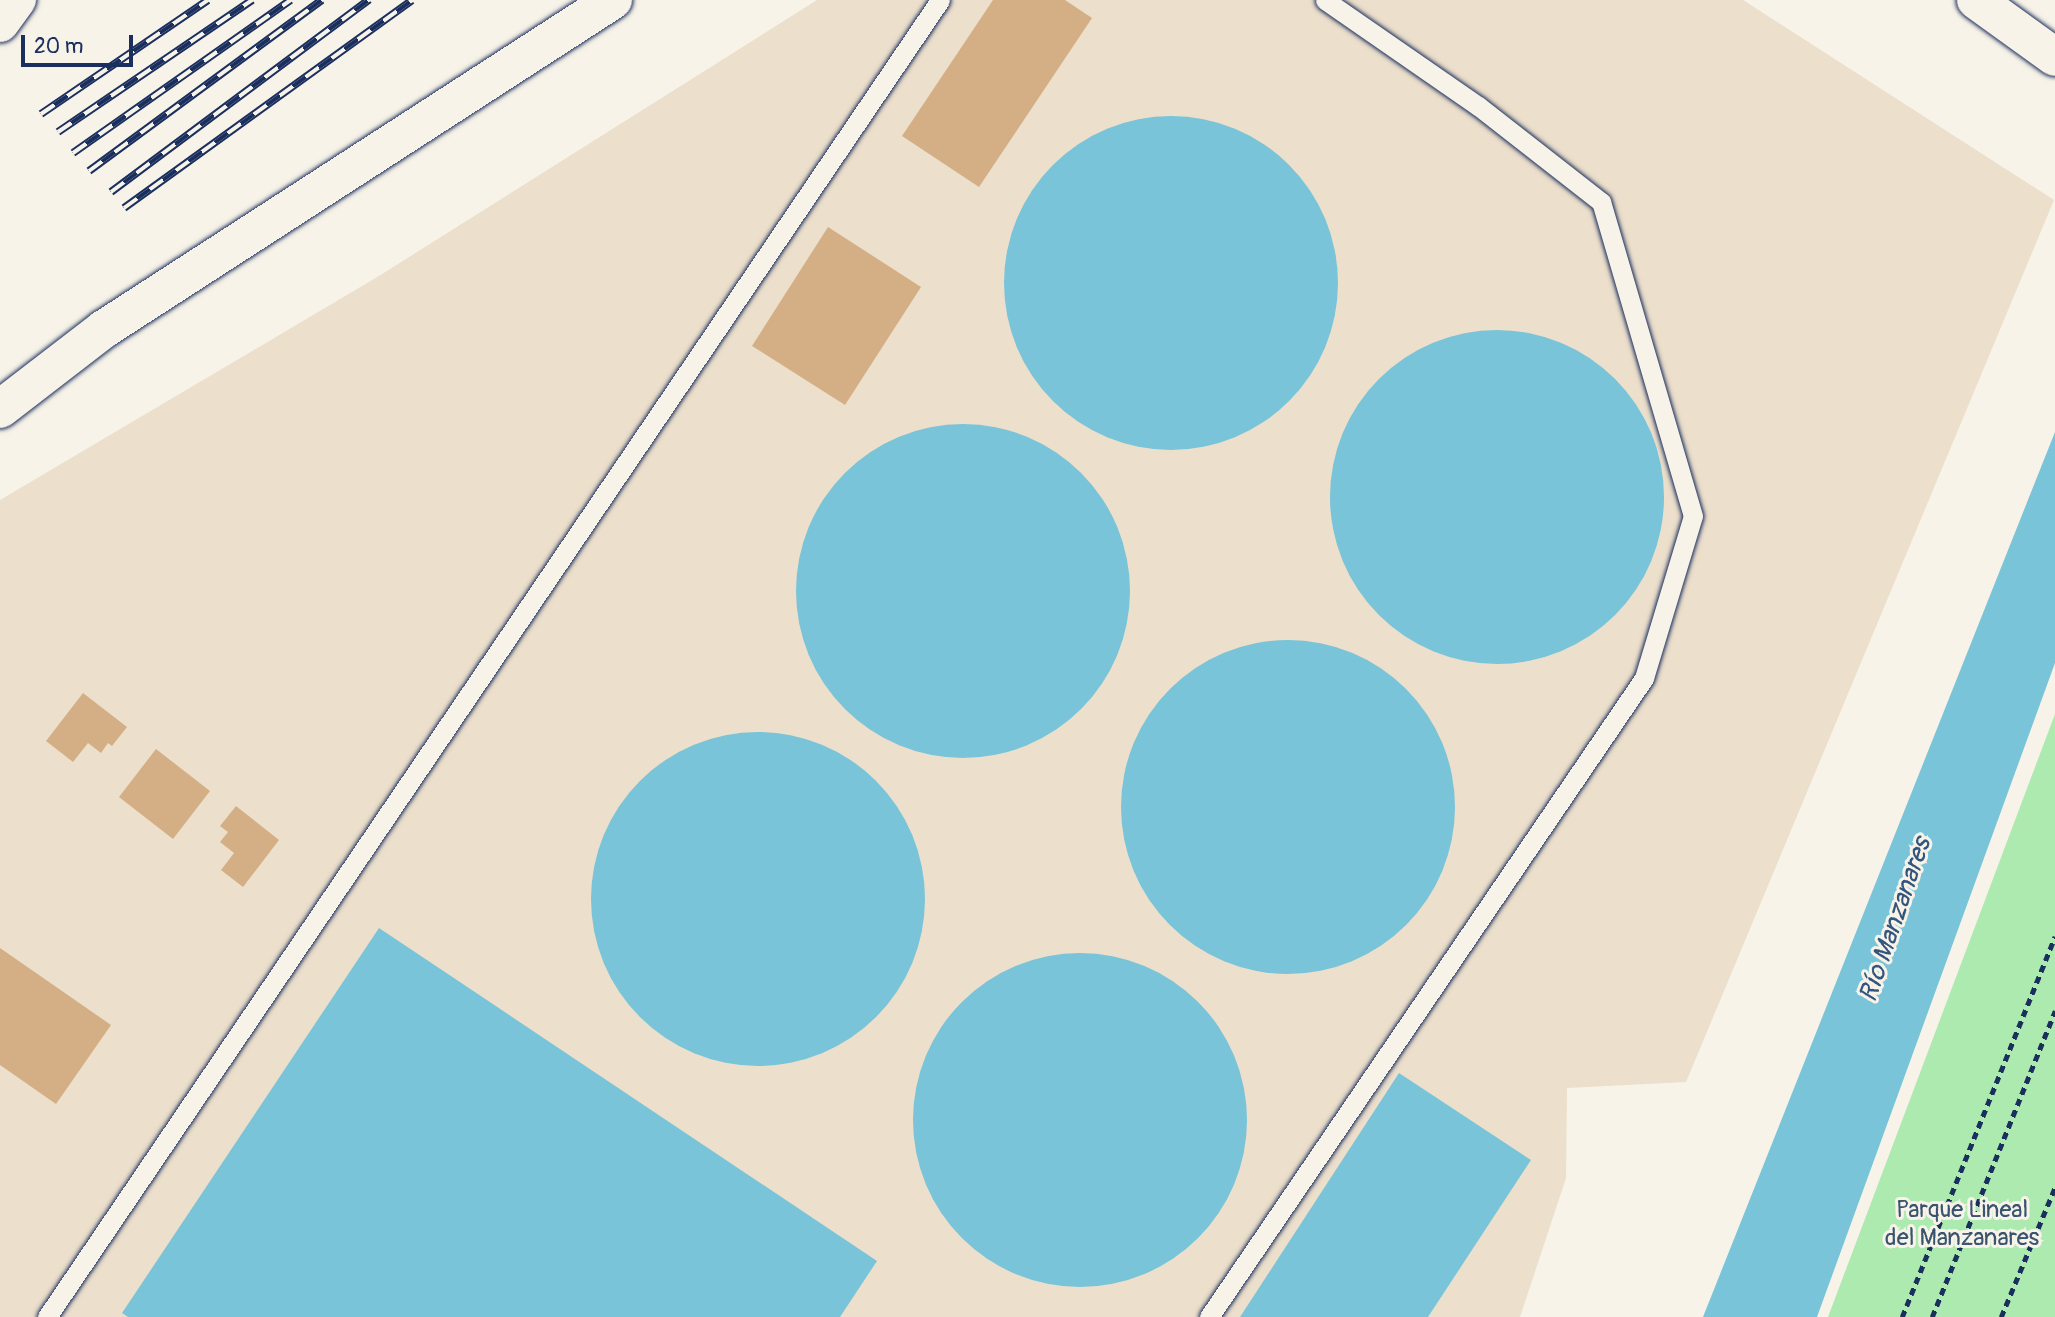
<!DOCTYPE html>
<html>
<head>
<meta charset="utf-8">
<style>
	body { margin:0 }
	#map { position:relative; width:2055px; height:1317px; overflow:hidden; background:#f7f3e8; font-family:Pangolin,sans-serif }
	div>[style] { position:absolute }
	[style*='--x'] { left:calc(var(--x)*1px); top:calc(var(--y)*1px); width:calc(var(--w)*1px); rotate:calc(var(--a)*1deg) }
	.built>* { inset:0; background:#ecdfcb }
	.green>* { inset:0; background:#adeab0 }
	.water>* { inset:0; background:#79c4d9 }
	.round { border-radius:50% }
	.building>* { inset:0; background:#d4af86 }
	.path>* { height:4.5px; margin-top:-2.25px; transform-origin:0; background:repeating-linear-gradient(90deg,#1b2f5e 0 7px,transparent 0 12px) }
	.roads { filter:drop-shadow(0 0 2px #1b2f5e) drop-shadow(0 0 2px #1b2f5e) }
	.lane>* { height:19px; margin:-9.5px; padding:0 9.5px; transform-origin:9.5px; border-radius:9.5px; background:#f7f3e8 }
	.highway>* { height:38px; margin:-19px; padding:0 19px; transform-origin:19px; border-radius:19px; background:#f7f3e8 }
	.rail>* { height:8px; margin-top:-4px; transform-origin:0; background:repeating-linear-gradient(90deg,#f7f3e8 0 16px,#1b2f5e 0 32px); box-sizing:border-box; border-block:2px solid #1b2f5e }
	span { translate:-50% -50%; white-space:nowrap; text-align:center; line-height:1.15; -webkit-text-stroke:6px #f7f3e8; paint-order:stroke }
	.park-label { font-size:24px; color:#38546e }
	.water-label { font-size:26px; color:#32547d; font-style:italic }
	.scale { position:absolute; left:21px; top:35px; width:112px; height:32px; box-sizing:border-box; border:4px solid #1b2f5e; border-top:0; padding-left:9px; font-size:21px; line-height:24px; white-space:nowrap; color:#1b2f5e; -webkit-text-stroke:5px #f7f3e8; paint-order:stroke }
</style>
</head>
<body>
<div id="map">
	<div class="built">
		<div style="clip-path:polygon(817px 0,1743px 0,2054px 200px,1686px 1082px,1567px 1088px,1566px 1178px,1520px 1317px,0 1317px,0 500px,379px 276px)"></div>
	</div>
	<div class="green">
		<div style="clip-path:polygon(2055px 714px,2055px 1317px,1828px 1317px,1906px 1110px)"></div>
	</div>
	<div class="water">
		<div class="round" style="left:1004px;top:116px;width:334px;height:334px"></div>
		<div class="round" style="left:1330px;top:330px;width:334px;height:334px"></div>
		<div class="round" style="left:796px;top:424px;width:334px;height:334px"></div>
		<div style="clip-path:polygon(2055px 432px,2055px 663px,1817px 1317px,1703px 1317px)"></div>
		<div class="round" style="left:1121px;top:640px;width:334px;height:334px"></div>
		<div class="round" style="left:591px;top:732px;width:334px;height:334px"></div>
		<div style="clip-path:polygon(379px 928px,877px 1261px,840px 1317px,128px 1317px,122px 1313px)"></div>
		<div class="round" style="left:913px;top:953px;width:334px;height:334px"></div>
		<div style="clip-path:polygon(1399px 1073px,1531px 1160px,1428px 1317px,1240px 1317px)"></div>
	</div>
	<div class="building">
		<div style="clip-path:polygon(993px 0,1065px 0,1092px 18px,979px 187px,902px 136px)"></div>
		<div style="clip-path:polygon(828px 227px,921px 287px,845px 405px,752px 346px)"></div>
		<div style="clip-path:polygon(83px 693px,127px 727px,112px 746px,108px 743px,101px 753px,88px 743px,73px 762px,46px 741px)"></div>
		<div style="clip-path:polygon(156px 749px,210px 791px,173px 839px,119px 797px)"></div>
		<div style="clip-path:polygon(236px 806px,279px 840px,243px 887px,221px 870px,234px 853px,220px 842px,228px 832px,220px 826px)"></div>
		<div style="clip-path:polygon(0 948px,111px 1025px,56px 1104px,0 1065px)"></div>
	</div>
	<div class="path">
		<div style="--x:1902;--y:1317;--w:410;--a:-68.1"></div>
		<div style="--x:1932;--y:1317;--w:330;--a:-68.1"></div>
		<div style="--x:2001;--y:1317;--w:141;--a:-67.4"></div>
	</div>
	<div class="roads">
		<div class="lane">
			<div style="--x:47;--y:1317;--w:1591;--a:-55.86"></div>
			<div style="--x:1209;--y:1317;--w:773;--a:-55.75"></div>
			<div style="--x:1644;--y:678;--w:169;--a:-73.2"></div>
			<div style="--x:1693;--y:516;--w:327;--a:-106.3"></div>
			<div style="--x:1601;--y:202;--w:156;--a:-142"></div>
			<div style="--x:1478;--y:106;--w:186;--a:-145.3"></div>
		</div>
		<div class="highway">
			<div style="--x:1976;--y:0;--w:97;--a:35.8"></div>
			<div style="--x:0;--y:23;--w:29;--a:-54"></div>
			<div style="--x:0;--y:409;--w:131;--a:-37.6"></div>
			<div style="--x:104;--y:329;--w:606;--a:-32.88"></div>
		</div>
	</div>
	<div class="rail">
		<div style="--x:41;--y:114;--w:202;--a:-34.3"></div>
		<div style="--x:58;--y:132;--w:235;--a:-34.2"></div>
		<div style="--x:73;--y:153;--w:266;--a:-35.1"></div>
		<div style="--x:89;--y:171;--w:289;--a:-36.3"></div>
		<div style="--x:111;--y:192;--w:322;--a:-36.7"></div>
		<div style="--x:124;--y:208;--w:355;--a:-35.8"></div>
	</div>
	<div class="park-label">
		<span style="left:1962px;top:1224px">Parque Lineal<br>del Manzanares</span>
	</div>
	<div class="water-label">
		<span style="left:1896px;top:920px;rotate:-71deg">Río Manzanares</span>
	</div>
	<div class="scale">20 m</div>
</div>
</body>
</html>
